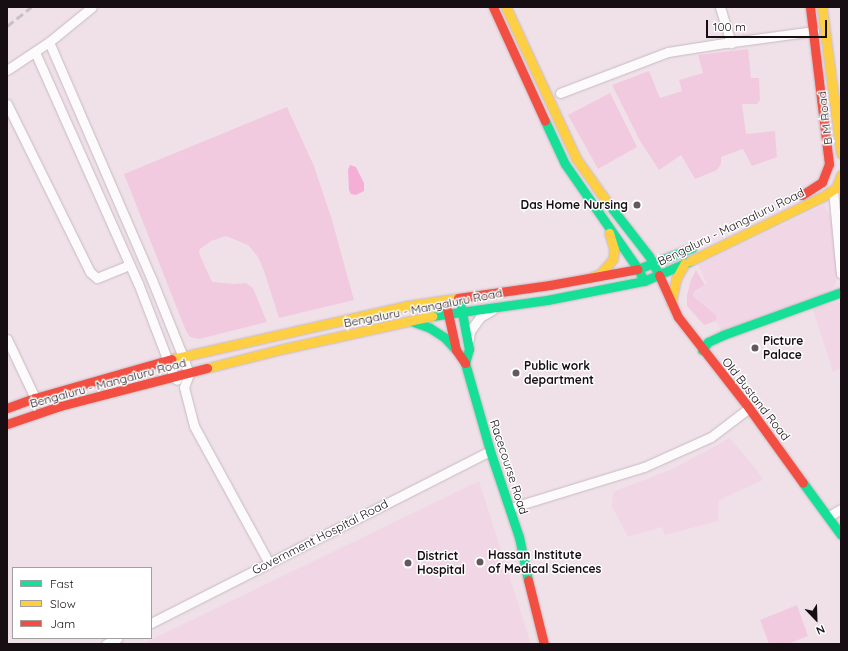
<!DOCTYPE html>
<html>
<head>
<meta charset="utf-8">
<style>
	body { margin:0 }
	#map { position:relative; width:848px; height:651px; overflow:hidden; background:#f0e1e9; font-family:Quicksand,sans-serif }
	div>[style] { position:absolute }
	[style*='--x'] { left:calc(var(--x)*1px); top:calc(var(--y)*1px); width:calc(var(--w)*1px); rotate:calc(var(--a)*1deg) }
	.built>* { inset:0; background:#f1d7e5 }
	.green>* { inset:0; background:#f2cae0 }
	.water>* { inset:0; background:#f5afd7 }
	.roads { filter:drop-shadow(0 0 1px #c6bac0) drop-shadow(0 0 1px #c6bac0) }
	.street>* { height:9px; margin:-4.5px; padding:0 4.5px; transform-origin:4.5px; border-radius:4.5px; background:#fdfafc }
	.fast>* { height:9px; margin:-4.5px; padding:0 4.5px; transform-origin:4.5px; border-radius:4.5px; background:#16e098 }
	.slow>* { height:9px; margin:-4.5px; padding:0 4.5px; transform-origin:4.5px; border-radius:4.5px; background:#ffcf43 }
	.jam>* { height:9px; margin:-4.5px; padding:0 4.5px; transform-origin:4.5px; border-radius:4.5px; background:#f24e42 }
	.rail>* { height:2.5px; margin-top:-1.25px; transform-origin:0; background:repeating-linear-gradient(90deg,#c6c2c4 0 8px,transparent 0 12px) }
	.dots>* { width:11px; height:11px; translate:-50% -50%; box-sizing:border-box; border:2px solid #fff; border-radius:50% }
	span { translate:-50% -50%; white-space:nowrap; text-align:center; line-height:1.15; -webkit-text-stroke:3px #fff; paint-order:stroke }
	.street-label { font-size:12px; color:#170e13 }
	.poi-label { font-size:12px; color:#170e13; font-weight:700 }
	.right { translate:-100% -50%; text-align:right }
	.left { translate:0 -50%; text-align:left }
	.frame { position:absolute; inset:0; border:8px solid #170e13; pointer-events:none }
	.legend { position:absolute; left:12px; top:567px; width:140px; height:72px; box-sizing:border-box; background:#fff; border:1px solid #a29fa1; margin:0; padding:5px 7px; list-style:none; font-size:12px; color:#170e13 }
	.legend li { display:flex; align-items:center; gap:8px; height:20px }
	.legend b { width:20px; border:1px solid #a29fa1 }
	.north { position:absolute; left:796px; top:599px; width:40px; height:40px; -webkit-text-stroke:3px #fff; paint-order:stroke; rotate:157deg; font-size:11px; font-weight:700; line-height:16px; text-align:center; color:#170e13 }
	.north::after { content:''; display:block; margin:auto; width:14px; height:18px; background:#170e13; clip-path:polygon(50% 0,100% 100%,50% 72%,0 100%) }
	.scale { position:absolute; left:706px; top:20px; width:121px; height:18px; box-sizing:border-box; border:2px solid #170e13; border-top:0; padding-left:5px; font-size:12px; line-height:14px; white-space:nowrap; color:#170e13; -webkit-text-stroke:3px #fff; paint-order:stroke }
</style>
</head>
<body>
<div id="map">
	<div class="built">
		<div style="clip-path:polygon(824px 205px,833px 221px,840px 272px,835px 285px,823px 299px,723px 335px,716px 321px,717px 316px,693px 296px,694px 291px,707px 284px,698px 265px)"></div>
		<div style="clip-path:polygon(841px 302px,841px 368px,833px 372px,812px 307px)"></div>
		<div style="clip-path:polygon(730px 438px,756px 469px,763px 480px,719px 500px,718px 521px,665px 535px,662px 527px,628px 537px,612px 507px,613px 492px,672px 469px)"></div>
		<div style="clip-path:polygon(479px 481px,531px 644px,142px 644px)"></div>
	</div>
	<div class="green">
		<div style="clip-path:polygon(748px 49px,751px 78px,759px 78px,760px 100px,757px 104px,742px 104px,746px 134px,775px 131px,777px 157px,752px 166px,743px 149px,721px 157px,721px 164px,717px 170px,695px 179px,681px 155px,659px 170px,640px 141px,612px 85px,649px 71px,660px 98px,682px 91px,679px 80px,703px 73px,698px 55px)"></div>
		<div style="clip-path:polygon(610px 93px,637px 147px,598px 169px,568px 115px)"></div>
		<div style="clip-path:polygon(287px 107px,314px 166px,332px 220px,354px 300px,279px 318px,264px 271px,258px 257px,248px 245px,226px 236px,211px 241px,200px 249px,199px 253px,212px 282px,234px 284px,246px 283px,253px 288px,267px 322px,199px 339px,190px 337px,186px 331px,124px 174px)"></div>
		<div style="clip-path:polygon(696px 270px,705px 285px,694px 291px,693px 296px,717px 316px,716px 321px,704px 325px,687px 306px,687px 295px,691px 280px)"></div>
		<div style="clip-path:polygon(797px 605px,808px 636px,788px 644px,769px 644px,760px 620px)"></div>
	</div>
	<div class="water">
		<div style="clip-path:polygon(350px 165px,356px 167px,364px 183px,364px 191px,356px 195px,351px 194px,349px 190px,348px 170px)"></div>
	</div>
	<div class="roads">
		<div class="street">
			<div style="--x:720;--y:7;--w:38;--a:73"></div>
			<div style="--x:49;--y:42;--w:259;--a:66.6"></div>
			<div style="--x:152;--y:280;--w:83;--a:68.1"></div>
			<div style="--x:183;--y:357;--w:18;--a:71"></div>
			<div style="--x:189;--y:374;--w:14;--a:111"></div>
			<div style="--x:184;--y:387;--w:40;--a:75.6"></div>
			<div style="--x:194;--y:426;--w:154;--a:61.3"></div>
			<div style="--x:35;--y:52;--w:253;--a:66"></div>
			<div style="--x:138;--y:283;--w:101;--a:69"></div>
			<div style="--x:174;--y:377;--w:4;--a:45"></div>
			<div style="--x:7;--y:70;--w:50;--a:-33.7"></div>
			<div style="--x:49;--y:42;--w:55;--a:-39.1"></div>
			<div style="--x:560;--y:93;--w:116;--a:-20.8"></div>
			<div style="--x:668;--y:52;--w:51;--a:-9.1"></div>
			<div style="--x:718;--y:44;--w:97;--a:-7.7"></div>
			<div style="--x:7;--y:104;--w:187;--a:63.7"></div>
			<div style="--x:90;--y:272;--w:9;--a:41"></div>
			<div style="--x:97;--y:278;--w:35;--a:-22"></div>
			<div style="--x:833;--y:190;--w:84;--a:84.6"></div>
			<div style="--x:7;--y:339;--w:65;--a:64.6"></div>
			<div style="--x:469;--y:339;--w:8;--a:-83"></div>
			<div style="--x:470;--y:331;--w:17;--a:-54"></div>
			<div style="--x:480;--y:317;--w:14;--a:-30"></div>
			<div style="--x:510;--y:508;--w:140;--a:-17"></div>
			<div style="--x:644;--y:467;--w:73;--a:-24.1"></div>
			<div style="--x:711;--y:437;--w:48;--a:-37.3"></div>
			<div style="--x:829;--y:516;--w:14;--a:-30"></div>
			<div style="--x:151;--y:623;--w:380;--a:-26.9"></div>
			<div style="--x:106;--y:644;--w:13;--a:-27"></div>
		</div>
		<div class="fast">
			<div style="--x:545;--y:121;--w:47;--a:65.1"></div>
			<div style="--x:565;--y:164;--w:128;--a:55.2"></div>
			<div style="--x:638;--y:269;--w:13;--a:63"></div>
			<div style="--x:644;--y:281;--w:50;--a:-23.5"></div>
			<div style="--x:607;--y:202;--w:68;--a:52.1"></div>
			<div style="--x:649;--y:256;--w:19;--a:62"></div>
			<div style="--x:638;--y:269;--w:58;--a:-21.3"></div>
			<div style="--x:460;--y:302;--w:48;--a:79.2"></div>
			<div style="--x:469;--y:349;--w:15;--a:106"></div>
			<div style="--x:465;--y:363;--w:91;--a:74.1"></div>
			<div style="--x:490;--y:451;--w:91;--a:71.4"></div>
			<div style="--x:519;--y:537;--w:44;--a:78.2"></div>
			<div style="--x:432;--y:316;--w:116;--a:-7.9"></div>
			<div style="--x:547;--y:300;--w:99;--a:-11.1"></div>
			<div style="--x:411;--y:321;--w:20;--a:20"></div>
			<div style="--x:430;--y:328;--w:17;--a:33"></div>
			<div style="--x:444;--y:337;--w:18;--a:47"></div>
			<div style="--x:702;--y:350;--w:10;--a:-53"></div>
			<div style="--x:708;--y:342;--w:17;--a:-25"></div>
			<div style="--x:723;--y:335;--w:126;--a:-20"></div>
			<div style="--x:803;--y:483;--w:64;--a:53.8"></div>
		</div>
		<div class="slow">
			<div style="--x:506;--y:7;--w:166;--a:65.1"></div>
			<div style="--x:576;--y:158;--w:54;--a:54.8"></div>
			<div style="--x:822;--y:7;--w:148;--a:82.6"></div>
			<div style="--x:690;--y:261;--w:147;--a:-25.9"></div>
			<div style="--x:822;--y:197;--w:17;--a:-33"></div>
			<div style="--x:836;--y:188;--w:14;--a:-69"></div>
			<div style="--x:589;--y:278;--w:12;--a:-20"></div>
			<div style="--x:600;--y:274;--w:20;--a:-49"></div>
			<div style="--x:613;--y:259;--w:10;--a:-84"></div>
			<div style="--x:614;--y:249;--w:17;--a:-107"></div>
			<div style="--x:671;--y:303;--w:25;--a:-78"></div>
			<div style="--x:676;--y:279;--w:18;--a:-61"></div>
			<div style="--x:172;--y:359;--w:239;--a:-12.8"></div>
			<div style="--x:405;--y:306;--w:54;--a:-8.6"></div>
			<div style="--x:207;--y:368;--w:77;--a:-14.2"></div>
			<div style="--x:282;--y:349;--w:154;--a:-12.4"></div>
		</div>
		<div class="jam">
			<div style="--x:493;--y:7;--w:125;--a:65.5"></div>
			<div style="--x:802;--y:195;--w:24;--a:-33"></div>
			<div style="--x:822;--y:182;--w:19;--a:-69"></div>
			<div style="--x:829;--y:164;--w:158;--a:-96.9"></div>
			<div style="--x:659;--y:275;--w:46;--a:65.7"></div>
			<div style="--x:678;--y:317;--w:115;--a:52"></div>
			<div style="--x:749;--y:408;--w:92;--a:54.2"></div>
			<div style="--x:458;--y:298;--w:93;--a:-8"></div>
			<div style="--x:550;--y:285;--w:89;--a:-10.3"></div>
			<div style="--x:446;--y:304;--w:47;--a:77.7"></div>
			<div style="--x:456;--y:350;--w:16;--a:55"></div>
			<div style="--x:7;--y:408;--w:30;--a:-20"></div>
			<div style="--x:35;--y:398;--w:142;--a:-15.9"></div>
			<div style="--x:7;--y:424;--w:56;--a:-18.8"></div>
			<div style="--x:60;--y:406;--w:152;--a:-14.5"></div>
			<div style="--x:528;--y:580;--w:66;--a:76"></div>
		</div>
	</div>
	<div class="rail">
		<div style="--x:7;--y:26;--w:31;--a:-38"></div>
	</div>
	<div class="dots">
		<div style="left:637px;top:205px;background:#63585e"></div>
		<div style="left:755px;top:348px;background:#63585e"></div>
		<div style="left:516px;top:373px;background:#63585e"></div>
		<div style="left:480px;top:562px;background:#63585e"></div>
		<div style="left:408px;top:563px;background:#63585e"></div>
	</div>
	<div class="street-label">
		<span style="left:825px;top:118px;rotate:-97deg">B M Road</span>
		<span style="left:731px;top:227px;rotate:-26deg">Bengaluru - Mangaluru Road</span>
		<span style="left:423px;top:308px;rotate:-11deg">Bengaluru - Mangaluru Road</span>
		<span style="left:108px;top:383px;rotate:-15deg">Bengaluru - Mangaluru Road</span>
		<span style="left:756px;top:399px;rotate:52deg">Old Bustand Road</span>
		<span style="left:509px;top:467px;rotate:72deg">Racecourse Road</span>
		<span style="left:320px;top:537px;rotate:-27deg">Government Hospital Road</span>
	</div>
	<div class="poi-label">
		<span class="right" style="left:628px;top:205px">Das Home Nursing</span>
		<span class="left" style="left:763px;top:348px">Picture<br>Palace</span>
		<span class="left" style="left:524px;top:373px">Public work<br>department</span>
		<span class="left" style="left:488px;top:562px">Hassan Institute<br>of Medical Sciences</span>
		<span class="left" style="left:417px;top:563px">District<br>Hospital</span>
	</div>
	<div class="frame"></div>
	<ul class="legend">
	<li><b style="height:5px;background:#16e098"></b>Fast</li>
	<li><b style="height:5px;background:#ffcf43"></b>Slow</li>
	<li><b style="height:5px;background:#f24e42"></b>Jam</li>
	</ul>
	<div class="north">N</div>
	<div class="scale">100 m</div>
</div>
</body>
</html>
